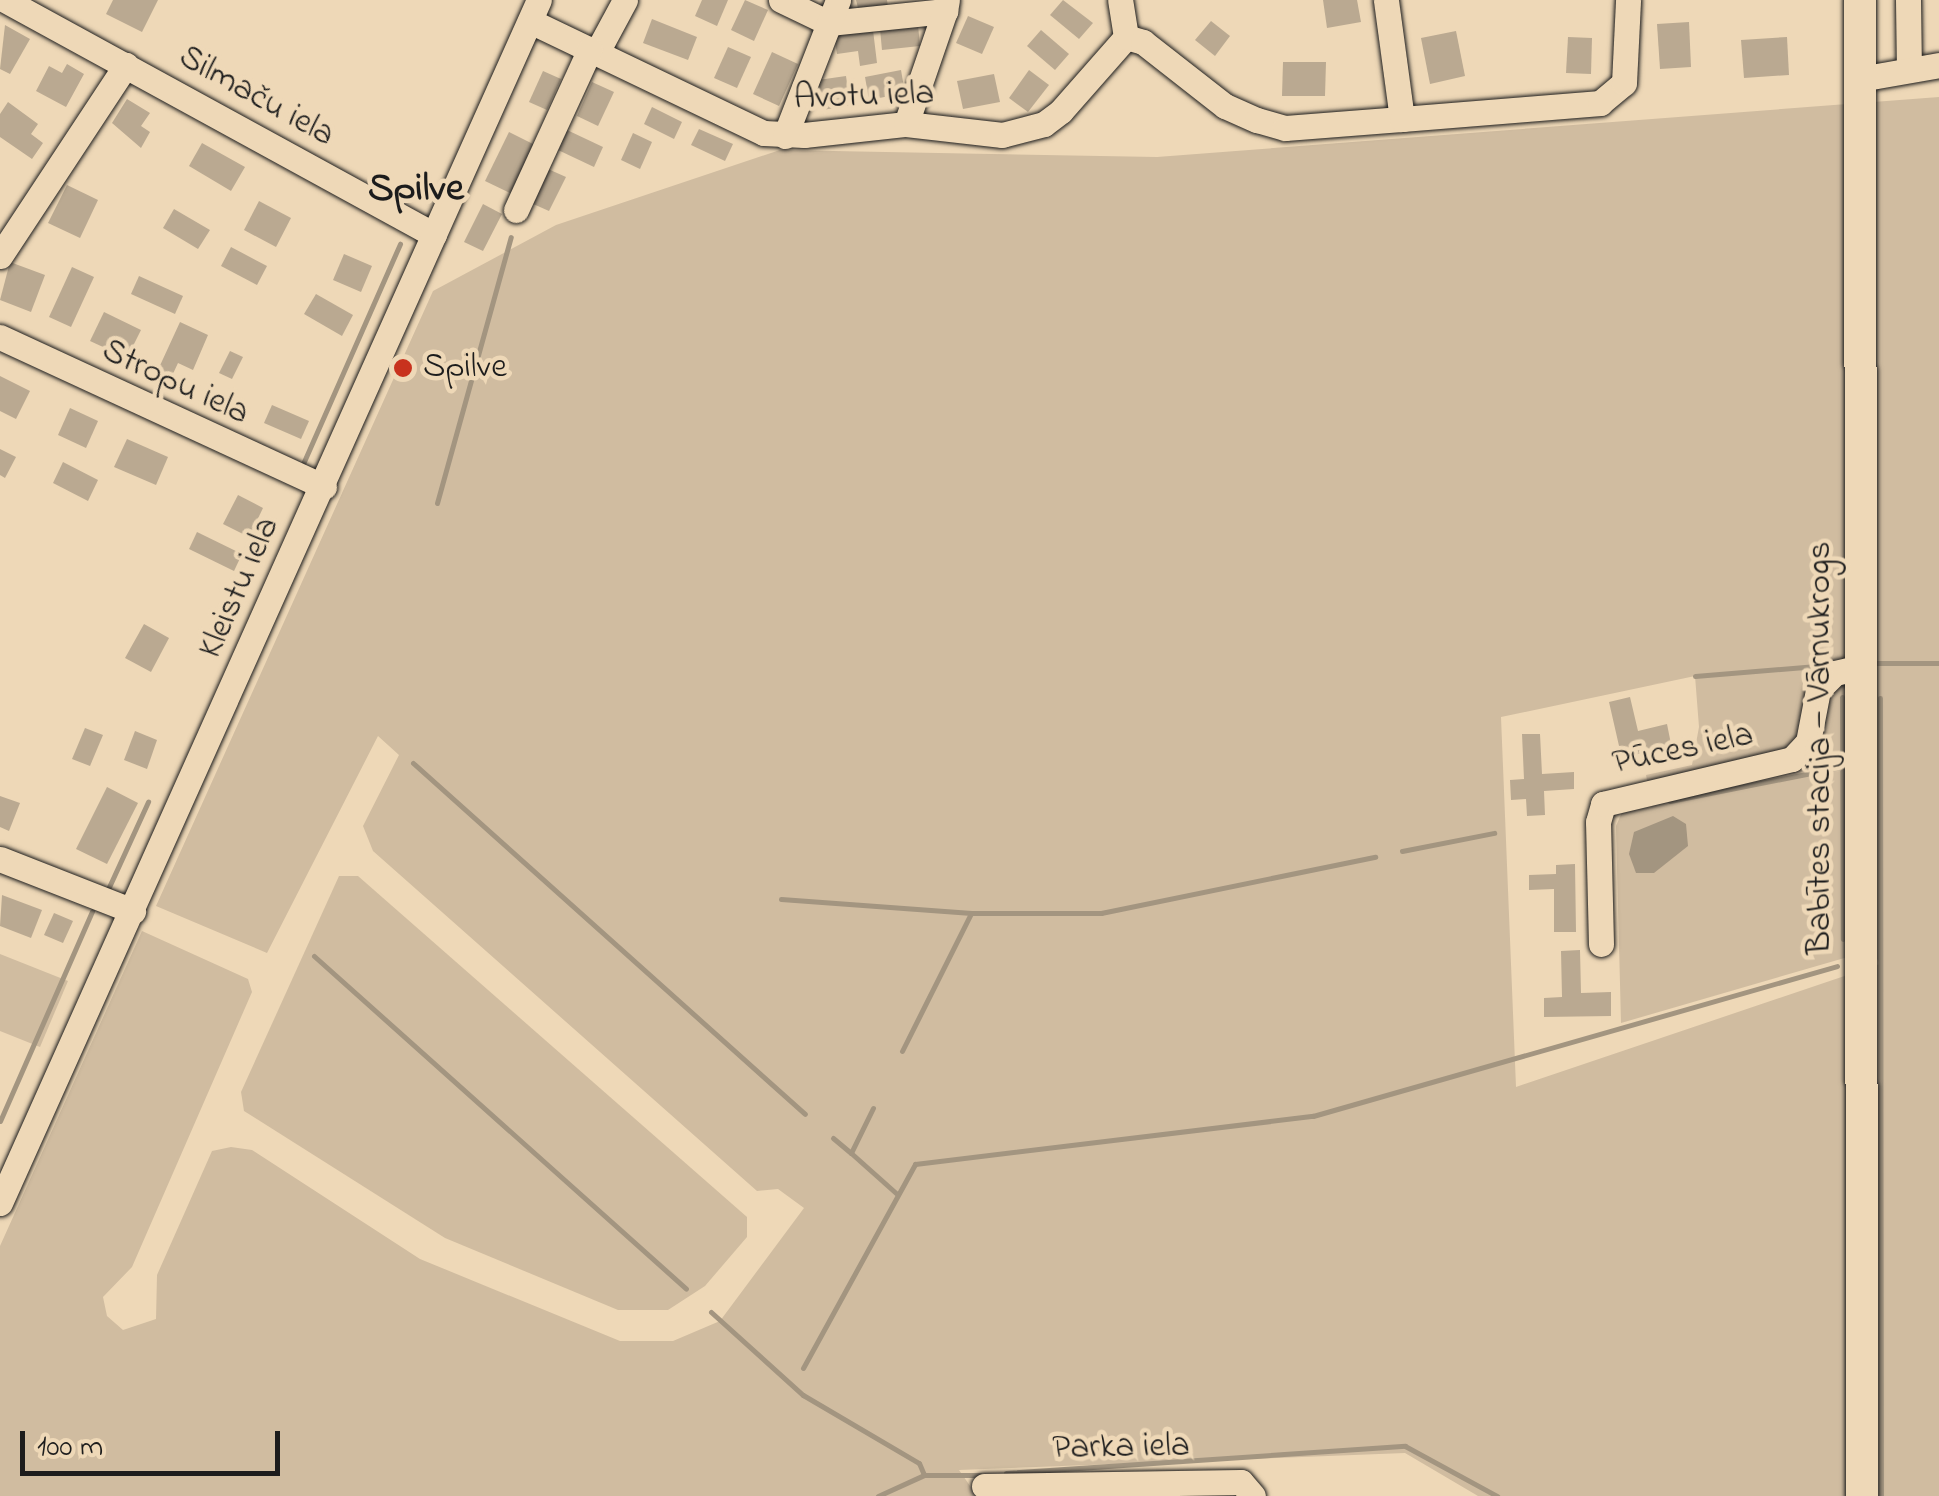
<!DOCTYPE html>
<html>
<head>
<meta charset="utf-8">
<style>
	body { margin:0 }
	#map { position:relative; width:1939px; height:1496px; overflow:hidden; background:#eed8b7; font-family:"Indie Flower",sans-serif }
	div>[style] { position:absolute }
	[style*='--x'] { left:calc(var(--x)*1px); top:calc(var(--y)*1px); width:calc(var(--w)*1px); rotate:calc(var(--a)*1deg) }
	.green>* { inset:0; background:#d0bca0 }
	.water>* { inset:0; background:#a39580 }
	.stream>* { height:5px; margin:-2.5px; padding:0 2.5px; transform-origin:2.5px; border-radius:2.5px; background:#a39580 }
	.building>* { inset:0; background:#baa991 }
	.roads { filter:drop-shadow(0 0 2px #1c1c1c) drop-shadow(0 0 2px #1c1c1c) }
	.minor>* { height:25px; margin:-12.5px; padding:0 12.5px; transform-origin:12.5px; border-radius:12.5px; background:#eed8b7 }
	.major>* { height:32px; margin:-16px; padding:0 16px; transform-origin:16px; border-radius:16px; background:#eed8b7 }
	.dots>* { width:28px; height:28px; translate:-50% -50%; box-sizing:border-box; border:5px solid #eed8b7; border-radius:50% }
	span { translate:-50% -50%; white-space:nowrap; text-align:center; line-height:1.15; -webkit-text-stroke:9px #eed8b7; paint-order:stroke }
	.street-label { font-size:35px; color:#1c1c1c }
	.poi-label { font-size:35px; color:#1c1c1c }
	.left { translate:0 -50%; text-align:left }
	.quarter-label { font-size:40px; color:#1c1c1c; font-weight:700 }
	.scale { position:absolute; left:20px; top:1431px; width:260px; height:45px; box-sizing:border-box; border:5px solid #1c1c1c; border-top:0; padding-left:12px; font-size:30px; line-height:35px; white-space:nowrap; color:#1c1c1c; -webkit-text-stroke:8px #eed8b7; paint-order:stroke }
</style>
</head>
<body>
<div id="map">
	<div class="green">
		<div style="clip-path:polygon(evenodd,1939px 97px,1939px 1496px,1478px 1496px,1405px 1453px,959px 1470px,977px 1496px,0 1496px,0 1246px,142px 931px,248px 979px,252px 992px,132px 1267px,103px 1297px,107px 1316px,123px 1330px,156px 1319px,157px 1275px,212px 1151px,231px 1147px,252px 1150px,420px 1259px,620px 1341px,673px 1341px,720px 1321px,804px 1208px,778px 1189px,757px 1191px,373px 851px,363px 826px,399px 755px,378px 736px,267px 953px,156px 906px,433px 291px,556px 225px,780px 150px,1157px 157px,1939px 97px,1695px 676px,1699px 727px,1692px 765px,1646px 775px,1652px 807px,1622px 812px,1616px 826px,1621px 1023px,1872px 950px,1880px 964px,1516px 1087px,1501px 717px,1695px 676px)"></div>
		<div style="clip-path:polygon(339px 876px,358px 876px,747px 1217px,747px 1237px,705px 1286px,668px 1310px,618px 1310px,445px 1238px,244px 1111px,241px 1092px)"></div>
		<div style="clip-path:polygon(0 954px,68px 981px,40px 1047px,0 1031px)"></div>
	</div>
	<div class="water">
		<div style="clip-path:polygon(1673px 816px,1686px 824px,1688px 846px,1654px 873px,1636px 873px,1629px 854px,1634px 832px)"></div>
	</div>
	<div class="stream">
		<div style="--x:302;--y:466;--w:243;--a:-66.2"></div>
		<div style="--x:437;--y:503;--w:276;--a:-74.5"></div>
		<div style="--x:1877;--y:663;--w:62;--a:0"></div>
		<div style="--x:1695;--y:676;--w:134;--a:-4.7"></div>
		<div style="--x:1842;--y:697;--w:242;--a:89.8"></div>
		<div style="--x:1880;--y:698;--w:798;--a:89.93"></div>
		<div style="--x:413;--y:763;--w:526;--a:41.84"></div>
		<div style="--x:1670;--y:801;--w:175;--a:-11.2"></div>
		<div style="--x:1402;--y:851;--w:94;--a:-11.1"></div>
		<div style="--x:109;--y:887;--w:94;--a:-65.4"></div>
		<div style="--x:781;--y:899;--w:191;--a:4.2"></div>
		<div style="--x:314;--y:956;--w:499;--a:41.8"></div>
		<div style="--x:902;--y:1051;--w:154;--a:-63.4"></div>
		<div style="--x:971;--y:913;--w:130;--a:0"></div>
		<div style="--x:1101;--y:913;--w:280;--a:-11.6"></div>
		<div style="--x:873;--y:1108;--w:50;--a:116.1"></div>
		<div style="--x:851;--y:1153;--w:62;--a:41.7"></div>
		<div style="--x:0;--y:1121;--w:229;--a:-66.3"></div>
		<div style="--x:833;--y:1138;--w:23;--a:40"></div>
		<div style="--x:711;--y:1312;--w:124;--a:42.1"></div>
		<div style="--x:803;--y:1395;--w:134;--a:30.4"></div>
		<div style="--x:919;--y:1463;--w:13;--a:67"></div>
		<div style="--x:803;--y:1368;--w:233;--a:-61.2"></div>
		<div style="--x:915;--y:1164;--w:401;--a:-6.9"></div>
		<div style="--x:1313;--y:1116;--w:545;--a:-15.97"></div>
		<div style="--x:1006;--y:1473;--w:400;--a:-3.9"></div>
		<div style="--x:1405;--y:1446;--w:105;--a:28.5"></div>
		<div style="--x:878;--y:1496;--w:51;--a:-24.5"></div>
		<div style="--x:924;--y:1475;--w:56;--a:0"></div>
	</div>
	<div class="building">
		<div style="clip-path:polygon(113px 0,158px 0,142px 32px,106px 14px)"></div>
		<div style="clip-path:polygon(702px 0,728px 0,717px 26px,695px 16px)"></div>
		<div style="clip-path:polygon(745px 0,768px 10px,754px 41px,731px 30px)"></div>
		<div style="clip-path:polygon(856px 0,887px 0,888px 7px,859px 12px)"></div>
		<div style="clip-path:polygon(1063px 0,1093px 23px,1079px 39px,1050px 15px)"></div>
		<div style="clip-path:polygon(1323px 0,1357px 0,1361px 22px,1327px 28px)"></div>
		<div style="clip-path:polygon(968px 16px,994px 27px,982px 54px,956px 43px)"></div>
		<div style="clip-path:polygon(652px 19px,697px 37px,688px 60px,643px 43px)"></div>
		<div style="clip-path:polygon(1211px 21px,1230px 36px,1215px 56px,1195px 40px)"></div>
		<div style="clip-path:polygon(1689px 22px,1691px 67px,1660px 69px,1657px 24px)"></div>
		<div style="clip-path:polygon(5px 25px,30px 39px,10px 74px,0 69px)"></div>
		<div style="clip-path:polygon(918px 25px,920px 46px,882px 50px,880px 29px)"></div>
		<div style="clip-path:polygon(873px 30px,877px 63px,860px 66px,858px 51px,837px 54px,834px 36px)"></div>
		<div style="clip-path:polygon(1041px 30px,1069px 54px,1055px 70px,1027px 46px)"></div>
		<div style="clip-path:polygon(1456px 31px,1465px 76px,1430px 84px,1421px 38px)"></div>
		<div style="clip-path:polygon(1568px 37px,1592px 38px,1591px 74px,1566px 73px)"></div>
		<div style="clip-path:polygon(1787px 37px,1789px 75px,1744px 78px,1741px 40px)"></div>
		<div style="clip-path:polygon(728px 47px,751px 57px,737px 88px,714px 78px)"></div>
		<div style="clip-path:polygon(772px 52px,798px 64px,779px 106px,753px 94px)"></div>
		<div style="clip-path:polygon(1283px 62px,1326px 62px,1325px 96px,1282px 96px)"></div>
		<div style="clip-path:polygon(67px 64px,84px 74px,66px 107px,36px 91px,49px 66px,62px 73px)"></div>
		<div style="clip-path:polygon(901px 70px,905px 93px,869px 100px,865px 77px)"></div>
		<div style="clip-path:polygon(1029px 70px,1049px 85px,1028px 112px,1009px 98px)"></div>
		<div style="clip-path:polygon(543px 71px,561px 79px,547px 110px,529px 102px)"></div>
		<div style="clip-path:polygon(994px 74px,1000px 102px,963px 109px,957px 81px)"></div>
		<div style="clip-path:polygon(846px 76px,850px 105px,823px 110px,818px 80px)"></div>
		<div style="clip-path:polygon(592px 82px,614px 92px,598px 126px,577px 116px)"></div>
		<div style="clip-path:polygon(127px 99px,150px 113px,141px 126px,150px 132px,141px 148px,112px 123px)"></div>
		<div style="clip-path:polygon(8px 102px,38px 124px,31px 134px,43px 143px,32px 159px,0 137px,0 114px)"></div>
		<div style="clip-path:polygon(652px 107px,682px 122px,674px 139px,644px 124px)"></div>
		<div style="clip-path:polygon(699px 129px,733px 144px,725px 161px,691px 145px)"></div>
		<div style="clip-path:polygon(567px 130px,603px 147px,594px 167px,558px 150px)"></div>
		<div style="clip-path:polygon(509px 132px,535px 145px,512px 194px,485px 181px)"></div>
		<div style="clip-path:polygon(633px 133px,652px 142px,640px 169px,621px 160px)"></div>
		<div style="clip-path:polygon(202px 143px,245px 167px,231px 191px,189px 166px)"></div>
		<div style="clip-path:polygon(548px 169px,566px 177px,549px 211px,531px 203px)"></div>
		<div style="clip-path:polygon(67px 185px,98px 200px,80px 238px,48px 223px)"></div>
		<div style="clip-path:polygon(259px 201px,291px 218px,276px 247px,244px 230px)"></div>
		<div style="clip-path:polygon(483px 204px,502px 214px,483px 251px,464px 242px)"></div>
		<div style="clip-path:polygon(174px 209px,210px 230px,198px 249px,163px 228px)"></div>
		<div style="clip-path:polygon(231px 247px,267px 266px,257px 285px,221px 266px)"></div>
		<div style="clip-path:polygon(344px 254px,372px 266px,361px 292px,333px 280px)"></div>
		<div style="clip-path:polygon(10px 262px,45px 275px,31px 312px,0 300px)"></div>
		<div style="clip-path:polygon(72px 267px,94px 277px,71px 327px,49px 317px)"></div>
		<div style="clip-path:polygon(139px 276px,183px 296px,175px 314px,131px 294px)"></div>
		<div style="clip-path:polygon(316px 294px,353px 315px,342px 336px,304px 314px)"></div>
		<div style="clip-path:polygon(104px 312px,141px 330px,127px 358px,90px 341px)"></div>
		<div style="clip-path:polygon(180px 322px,208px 335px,193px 370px,178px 363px,171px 378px,157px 372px)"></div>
		<div style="clip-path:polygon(230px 351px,243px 357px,232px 379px,219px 373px)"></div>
		<div style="clip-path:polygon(0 376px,30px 391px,16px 419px,0 411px)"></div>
		<div style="clip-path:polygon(272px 405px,309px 421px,301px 439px,264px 423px)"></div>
		<div style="clip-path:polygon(70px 408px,98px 421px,86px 448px,58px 435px)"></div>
		<div style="clip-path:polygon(127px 439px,168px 457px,156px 485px,114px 467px)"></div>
		<div style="clip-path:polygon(0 449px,16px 457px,5px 478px,0 475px)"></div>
		<div style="clip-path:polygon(63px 462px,98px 480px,88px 501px,53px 483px)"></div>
		<div style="clip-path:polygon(238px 495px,263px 508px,249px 537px,223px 524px)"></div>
		<div style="clip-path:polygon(197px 532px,242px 554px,234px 571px,189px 549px)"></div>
		<div style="clip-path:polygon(144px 624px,169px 638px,151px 672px,125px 658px)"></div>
		<div style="clip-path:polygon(1630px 697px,1638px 731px,1667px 724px,1671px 744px,1622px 759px,1609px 702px)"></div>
		<div style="clip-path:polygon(85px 728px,103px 735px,90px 766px,72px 759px)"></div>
		<div style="clip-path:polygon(135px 731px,157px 740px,147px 769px,124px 760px)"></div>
		<div style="clip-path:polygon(1522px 734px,1540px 734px,1542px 774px,1574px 772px,1574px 789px,1544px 791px,1545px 815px,1527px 816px,1526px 799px,1511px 800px,1510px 780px,1524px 779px)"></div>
		<div style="clip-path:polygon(107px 787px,138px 803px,107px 864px,76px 849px)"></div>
		<div style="clip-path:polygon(0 796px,20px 803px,9px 831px,0 827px)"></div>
		<div style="clip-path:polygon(1575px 864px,1576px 932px,1554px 932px,1554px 889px,1529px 890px,1529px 875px,1556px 874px,1556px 865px)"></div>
		<div style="clip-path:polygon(2px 895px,42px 910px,31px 938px,0 926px)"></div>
		<div style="clip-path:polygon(54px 913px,73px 921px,63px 943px,44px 935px)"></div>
		<div style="clip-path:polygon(1580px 950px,1581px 993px,1611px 992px,1611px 1016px,1544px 1017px,1544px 998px,1562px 997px,1561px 951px)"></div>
	</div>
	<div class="roads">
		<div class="minor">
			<div style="--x:5;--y:0;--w:489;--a:28.7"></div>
			<div style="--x:781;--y:0;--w:53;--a:25.6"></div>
			<div style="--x:829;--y:23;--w:117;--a:-5.9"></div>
			<div style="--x:945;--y:11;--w:11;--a:-80"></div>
			<div style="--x:1908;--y:0;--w:68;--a:89.2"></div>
			<div style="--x:530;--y:21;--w:259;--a:25.6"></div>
			<div style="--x:764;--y:133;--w:40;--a:2.9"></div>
			<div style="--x:804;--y:135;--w:103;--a:-6.2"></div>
			<div style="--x:906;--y:124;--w:97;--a:6.5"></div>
			<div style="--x:1002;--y:135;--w:43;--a:-14.7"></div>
			<div style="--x:1044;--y:124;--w:21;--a:-37"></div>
			<div style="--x:1061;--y:111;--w:98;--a:-48.7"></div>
			<div style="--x:1126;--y:37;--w:37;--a:-99"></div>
			<div style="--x:1126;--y:37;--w:18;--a:16"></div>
			<div style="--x:1143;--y:42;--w:104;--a:38"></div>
			<div style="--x:1225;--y:106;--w:35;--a:24"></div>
			<div style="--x:1257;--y:120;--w:29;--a:16"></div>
			<div style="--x:1285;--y:128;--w:117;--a:-4.4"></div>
			<div style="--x:1402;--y:119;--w:120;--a:-97.7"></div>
			<div style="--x:597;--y:52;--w:59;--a:-61.7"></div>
			<div style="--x:1860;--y:79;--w:80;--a:-10"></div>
			<div style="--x:1402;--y:119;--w:199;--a:-4.6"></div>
			<div style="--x:1600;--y:103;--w:31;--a:-40"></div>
			<div style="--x:1624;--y:83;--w:83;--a:-87.2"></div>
			<div style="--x:906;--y:124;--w:120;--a:-71"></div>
			<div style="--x:785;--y:136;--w:146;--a:-68.7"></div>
			<div style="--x:516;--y:210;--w:177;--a:-65.3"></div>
			<div style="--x:0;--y:256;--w:229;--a:-56.6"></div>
			<div style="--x:0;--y:337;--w:357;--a:24.8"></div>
			<div style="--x:0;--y:859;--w:143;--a:21.4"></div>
			<div style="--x:1601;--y:944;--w:122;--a:-91.4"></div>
			<div style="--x:1598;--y:822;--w:19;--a:-74"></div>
			<div style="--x:1603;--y:804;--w:194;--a:-13.4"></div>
			<div style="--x:1792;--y:759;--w:23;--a:-47"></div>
			<div style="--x:1808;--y:742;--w:53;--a:-79.1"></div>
			<div style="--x:1818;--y:690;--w:24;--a:-45"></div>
			<div style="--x:1835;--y:673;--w:27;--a:-13"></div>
			<div style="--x:0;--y:1203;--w:1318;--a:-65.87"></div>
			<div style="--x:984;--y:1486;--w:257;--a:-0.9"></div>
			<div style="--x:1241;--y:1482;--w:18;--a:49"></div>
		</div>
		<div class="major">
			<div style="--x:1860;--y:0;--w:1496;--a:89.92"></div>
		</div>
	</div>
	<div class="dots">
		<div style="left:403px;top:368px;background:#c8321e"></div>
	</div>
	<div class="street-label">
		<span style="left:256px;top:97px;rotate:29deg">Silmaču iela</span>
		<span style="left:864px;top:97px;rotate:-2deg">Avotu iela</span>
		<span style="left:175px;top:383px;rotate:25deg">Stropu iela</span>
		<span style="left:240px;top:588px;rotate:-66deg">Kleistu iela</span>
		<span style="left:1821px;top:748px;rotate:-90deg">Babītes stacija — Vārnukrogs</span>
		<span style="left:1683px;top:750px;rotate:-12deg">Pūces iela</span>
		<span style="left:1121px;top:1448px;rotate:-1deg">Parka iela</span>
	</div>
	<div class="poi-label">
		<span class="left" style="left:423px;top:368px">Spilve</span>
	</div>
	<div class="quarter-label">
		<span style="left:416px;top:190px">Spilve</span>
	</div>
	<div class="scale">100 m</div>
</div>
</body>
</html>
